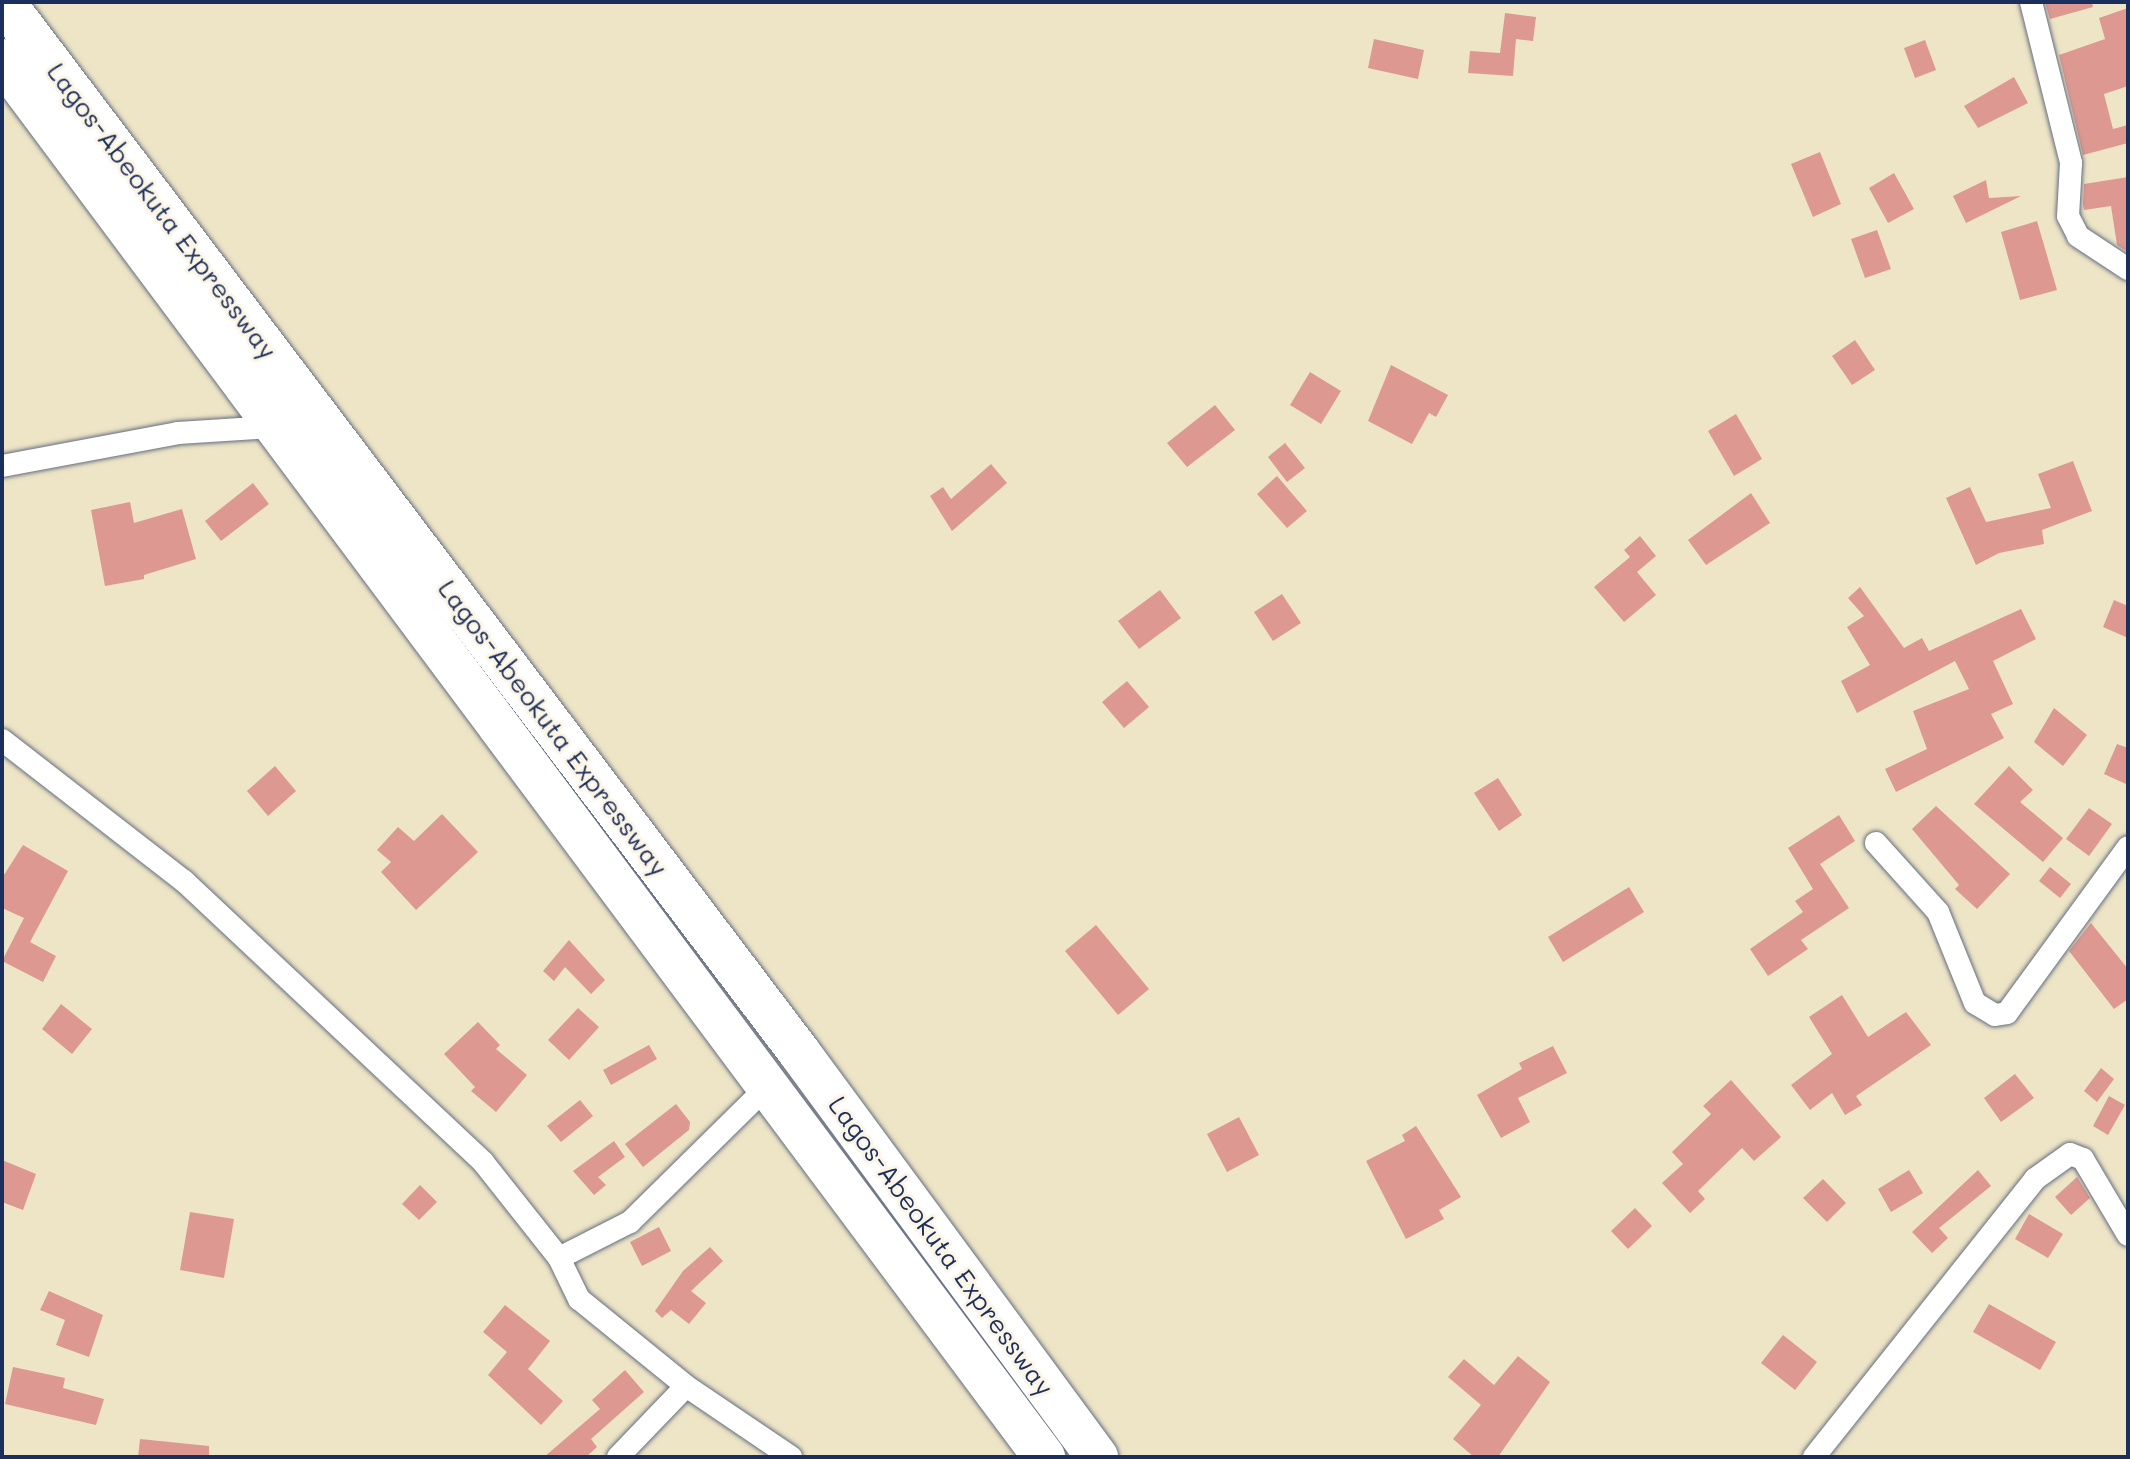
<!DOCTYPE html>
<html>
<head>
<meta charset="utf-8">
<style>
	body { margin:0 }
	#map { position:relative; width:2130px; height:1459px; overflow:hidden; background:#eee5c6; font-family:Mali,sans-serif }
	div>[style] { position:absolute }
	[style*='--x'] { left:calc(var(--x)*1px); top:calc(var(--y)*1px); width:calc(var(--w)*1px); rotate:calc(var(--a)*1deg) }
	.building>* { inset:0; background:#dd9991 }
	.roads { filter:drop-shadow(0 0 2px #656f82) drop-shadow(0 0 2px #656f82) }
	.street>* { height:22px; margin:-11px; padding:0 11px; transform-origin:11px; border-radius:11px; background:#fff }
	.highway>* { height:42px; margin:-21px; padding:0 21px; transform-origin:21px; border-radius:21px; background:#fff }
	span { translate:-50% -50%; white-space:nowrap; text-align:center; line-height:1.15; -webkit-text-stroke:6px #fcf5e5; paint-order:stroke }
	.street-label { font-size:26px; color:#1b2f5e }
	.frame { position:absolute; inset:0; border:4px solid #1b2f5e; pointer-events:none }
</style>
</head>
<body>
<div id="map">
	<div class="building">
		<div style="clip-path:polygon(2045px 2px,2092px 2px,2093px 7px,2050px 19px)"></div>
		<div style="clip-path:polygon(2128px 8px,2128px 86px,2104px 94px,2113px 129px,2128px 125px,2128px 143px,2083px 155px,2059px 55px,2105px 39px,2099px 18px)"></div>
		<div style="clip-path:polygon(1505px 13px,1536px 17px,1533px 41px,1516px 39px,1513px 76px,1468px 73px,1470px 51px,1500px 53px)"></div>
		<div style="clip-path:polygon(1374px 39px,1424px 50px,1418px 79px,1368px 68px)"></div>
		<div style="clip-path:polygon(1925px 40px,1936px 70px,1915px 78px,1904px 48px)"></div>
		<div style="clip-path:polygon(2014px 77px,2028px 103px,1978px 128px,1964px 106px)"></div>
		<div style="clip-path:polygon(1820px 152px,1841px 204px,1813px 217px,1791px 164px)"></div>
		<div style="clip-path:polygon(1894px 173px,1914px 209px,1888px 223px,1869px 188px)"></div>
		<div style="clip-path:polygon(2128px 177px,2128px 252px,2117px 245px,2111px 206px,2084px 210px,2083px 204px,2084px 184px)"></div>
		<div style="clip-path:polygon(1986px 180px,1989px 198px,2021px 196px,1966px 223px,1953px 196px)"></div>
		<div style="clip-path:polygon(2037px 221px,2057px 290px,2020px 300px,2001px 232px)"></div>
		<div style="clip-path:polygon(1877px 230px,1891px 269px,1865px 278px,1851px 239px)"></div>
		<div style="clip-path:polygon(1855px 340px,1875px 370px,1852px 385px,1832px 356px)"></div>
		<div style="clip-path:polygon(1391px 365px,1448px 395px,1436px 417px,1429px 413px,1412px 444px,1368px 421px)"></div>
		<div style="clip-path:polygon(1310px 372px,1341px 391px,1321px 424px,1290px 405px)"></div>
		<div style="clip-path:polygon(1215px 405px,1235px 430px,1187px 467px,1167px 443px)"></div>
		<div style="clip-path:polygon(1736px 414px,1762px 459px,1734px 476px,1708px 431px)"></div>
		<div style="clip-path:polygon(1285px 443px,1305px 468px,1287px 482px,1268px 457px)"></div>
		<div style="clip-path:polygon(2073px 461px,2092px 511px,2042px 530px,2044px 544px,1999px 553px,1976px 565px,1946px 498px,1970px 487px,1986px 522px,2051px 508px,2038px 474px)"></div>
		<div style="clip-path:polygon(991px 464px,1007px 483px,952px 531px,930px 496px,943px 487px,951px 499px)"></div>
		<div style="clip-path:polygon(1277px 476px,1307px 511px,1287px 528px,1257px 494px)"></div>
		<div style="clip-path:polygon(253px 483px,269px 504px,221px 541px,205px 521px)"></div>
		<div style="clip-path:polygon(1751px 493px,1770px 523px,1706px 565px,1688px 540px)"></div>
		<div style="clip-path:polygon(130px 502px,134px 523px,182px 509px,196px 559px,144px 575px,144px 579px,105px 586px,91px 510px)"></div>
		<div style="clip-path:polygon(1640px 536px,1656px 556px,1637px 572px,1656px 595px,1624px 622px,1594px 587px,1630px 557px,1624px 550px)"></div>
		<div style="clip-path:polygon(1860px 587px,1904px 648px,1922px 638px,1929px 651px,2021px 609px,2036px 639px,1993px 661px,2013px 704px,1991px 714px,2004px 738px,1896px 792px,1885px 769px,1927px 749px,1913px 711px,1969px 689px,1955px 661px,1857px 713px,1841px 681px,1870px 665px,1847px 627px,1864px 616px,1848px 598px)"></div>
		<div style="clip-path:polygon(1160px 590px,1181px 618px,1139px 649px,1118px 621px)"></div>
		<div style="clip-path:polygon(1282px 594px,1301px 623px,1273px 641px,1254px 612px)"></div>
		<div style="clip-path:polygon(2114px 600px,2128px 606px,2128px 638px,2103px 627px)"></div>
		<div style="clip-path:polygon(1127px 681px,1149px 707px,1124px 728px,1102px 702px)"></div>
		<div style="clip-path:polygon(2054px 708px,2087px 735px,2063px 766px,2034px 742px)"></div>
		<div style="clip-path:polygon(2117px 744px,2128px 748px,2128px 785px,2104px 774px)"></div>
		<div style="clip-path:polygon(275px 766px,296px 791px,268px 816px,247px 791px)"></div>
		<div style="clip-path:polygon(2009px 766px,2033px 790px,2020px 802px,2063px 838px,2043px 862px,1974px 804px)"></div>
		<div style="clip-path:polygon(1498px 778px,1522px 815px,1499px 831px,1474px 793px)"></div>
		<div style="clip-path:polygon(1936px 806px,2010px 874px,1977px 909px,1955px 889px,1959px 885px,1912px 829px)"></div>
		<div style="clip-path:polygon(2089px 808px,2112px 824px,2089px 856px,2066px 839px)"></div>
		<div style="clip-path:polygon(442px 814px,478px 852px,416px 910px,381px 872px,391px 862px,377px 850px,398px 827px,414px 841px)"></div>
		<div style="clip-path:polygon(1839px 815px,1855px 841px,1820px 864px,1849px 908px,1801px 940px,1808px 949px,1768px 976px,1750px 949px,1803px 912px,1795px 901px,1813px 889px,1788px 848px)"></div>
		<div style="clip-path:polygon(23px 845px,68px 871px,30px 942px,56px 956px,43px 982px,2px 961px,24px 918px,2px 908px,2px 878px)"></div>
		<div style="clip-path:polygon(2050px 867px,2071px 884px,2060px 898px,2039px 881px)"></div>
		<div style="clip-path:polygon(1629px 887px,1644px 912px,1563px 962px,1548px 937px)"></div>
		<div style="clip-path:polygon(2091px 923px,2128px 969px,2128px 999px,2114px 1009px,2069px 951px)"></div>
		<div style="clip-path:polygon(1096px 925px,1149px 989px,1118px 1015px,1065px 951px)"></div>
		<div style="clip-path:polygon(569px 940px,605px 980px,591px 994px,565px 967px,554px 981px,543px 971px)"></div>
		<div style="clip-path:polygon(1842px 995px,1868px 1037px,1906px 1012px,1931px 1045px,1856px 1096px,1862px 1105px,1845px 1115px,1832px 1093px,1810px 1110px,1791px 1085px,1832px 1054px,1809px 1017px)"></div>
		<div style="clip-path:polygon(61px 1004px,92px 1029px,72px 1054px,42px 1029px)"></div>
		<div style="clip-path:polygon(578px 1008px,599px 1027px,569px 1060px,548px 1040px)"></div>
		<div style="clip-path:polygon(478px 1022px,500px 1045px,496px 1049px,527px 1075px,496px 1112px,471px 1091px,475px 1087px,444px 1054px)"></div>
		<div style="clip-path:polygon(649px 1045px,657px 1059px,611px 1085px,603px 1070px)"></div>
		<div style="clip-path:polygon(1553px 1046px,1567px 1073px,1518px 1098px,1530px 1122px,1501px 1138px,1477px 1095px,1522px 1069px,1519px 1063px)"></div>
		<div style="clip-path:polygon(2101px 1068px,2114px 1079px,2097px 1102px,2084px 1091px)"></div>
		<div style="clip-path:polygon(2015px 1074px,2034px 1098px,2001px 1122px,1984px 1098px)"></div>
		<div style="clip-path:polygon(1731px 1080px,1781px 1137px,1754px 1161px,1742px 1148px,1698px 1191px,1705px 1199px,1690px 1213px,1662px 1183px,1683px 1164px,1672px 1152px,1711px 1114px,1703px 1106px)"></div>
		<div style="clip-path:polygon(2109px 1096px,2125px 1105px,2108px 1135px,2093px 1126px)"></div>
		<div style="clip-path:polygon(580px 1100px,593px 1116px,561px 1142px,547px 1126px)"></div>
		<div style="clip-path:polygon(676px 1104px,690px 1122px,689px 1130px,643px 1167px,625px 1144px)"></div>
		<div style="clip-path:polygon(1239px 1117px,1259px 1155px,1227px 1172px,1207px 1134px)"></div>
		<div style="clip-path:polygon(1416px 1126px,1461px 1197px,1439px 1210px,1444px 1219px,1406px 1239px,1366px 1161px,1405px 1141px,1402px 1135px)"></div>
		<div style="clip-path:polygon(614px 1141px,625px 1157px,598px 1177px,606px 1185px,594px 1195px,573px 1171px)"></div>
		<div style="clip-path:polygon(2px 1160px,36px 1174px,23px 1210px,2px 1202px)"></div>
		<div style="clip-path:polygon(1909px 1170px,1923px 1193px,1891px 1212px,1878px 1189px)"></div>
		<div style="clip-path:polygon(1978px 1170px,1991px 1186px,1939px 1228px,1948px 1238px,1932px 1253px,1912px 1232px)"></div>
		<div style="clip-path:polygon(2077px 1177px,2090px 1198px,2071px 1215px,2055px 1197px)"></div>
		<div style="clip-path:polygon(1823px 1179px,1846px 1203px,1827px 1222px,1803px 1198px)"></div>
		<div style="clip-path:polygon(420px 1185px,437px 1202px,419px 1220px,402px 1204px)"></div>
		<div style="clip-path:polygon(1635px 1208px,1652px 1226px,1628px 1249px,1611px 1231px)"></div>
		<div style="clip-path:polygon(190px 1212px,234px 1219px,224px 1278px,180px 1270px)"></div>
		<div style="clip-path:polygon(2029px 1214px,2063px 1234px,2048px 1258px,2015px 1239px)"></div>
		<div style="clip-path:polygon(659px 1227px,671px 1251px,642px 1266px,630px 1242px)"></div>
		<div style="clip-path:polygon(710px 1247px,723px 1261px,691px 1291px,706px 1303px,689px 1324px,671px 1310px,662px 1318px,655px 1311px,683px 1271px)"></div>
		<div style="clip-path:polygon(49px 1291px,103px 1315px,89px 1357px,56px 1345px,65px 1320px,40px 1310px)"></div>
		<div style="clip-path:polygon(1989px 1304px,2056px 1342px,2040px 1370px,1973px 1332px)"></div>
		<div style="clip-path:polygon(505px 1305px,550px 1341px,528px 1369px,563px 1401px,541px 1425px,488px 1375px,507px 1352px,483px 1332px)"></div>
		<div style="clip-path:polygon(1783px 1335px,1817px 1362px,1795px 1390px,1761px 1363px)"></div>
		<div style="clip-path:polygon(1518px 1356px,1550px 1382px,1498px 1457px,1474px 1457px,1453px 1439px,1481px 1405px,1448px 1377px,1464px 1359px,1494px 1385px)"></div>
		<div style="clip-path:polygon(13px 1367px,65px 1378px,63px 1388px,104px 1399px,96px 1425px,5px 1404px)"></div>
		<div style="clip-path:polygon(625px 1370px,644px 1392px,591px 1439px,597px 1447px,586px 1457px,544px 1457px,600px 1409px,592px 1400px)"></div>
		<div style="clip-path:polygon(140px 1439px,209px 1446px,209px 1457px,138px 1457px)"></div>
	</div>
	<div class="roads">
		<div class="street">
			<div style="--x:2031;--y:2;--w:166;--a:76"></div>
			<div style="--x:2071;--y:163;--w:53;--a:93.2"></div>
			<div style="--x:2068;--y:216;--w:22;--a:63"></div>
			<div style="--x:2078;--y:236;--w:60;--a:33.4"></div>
			<div style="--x:2;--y:466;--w:179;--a:-10.6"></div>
			<div style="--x:178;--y:433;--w:94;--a:-3.7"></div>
			<div style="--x:2;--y:740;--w:230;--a:37.8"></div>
			<div style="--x:184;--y:881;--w:410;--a:43.2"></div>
			<div style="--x:483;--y:1162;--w:122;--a:51.6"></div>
			<div style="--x:559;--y:1258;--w:46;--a:64"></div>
			<div style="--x:579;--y:1299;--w:138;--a:39.1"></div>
			<div style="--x:686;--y:1386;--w:127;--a:34.1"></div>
			<div style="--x:1876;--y:843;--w:93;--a:48.1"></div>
			<div style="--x:1938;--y:912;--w:98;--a:67.9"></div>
			<div style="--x:1975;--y:1003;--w:23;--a:31"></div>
			<div style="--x:1995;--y:1015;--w:12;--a:-9"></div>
			<div style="--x:2007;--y:1013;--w:205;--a:-53.9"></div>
			<div style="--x:559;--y:1258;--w:80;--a:-26.9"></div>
			<div style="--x:630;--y:1222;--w:192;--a:-44.6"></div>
			<div style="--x:618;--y:1457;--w:98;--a:-46.2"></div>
			<div style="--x:1814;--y:1457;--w:355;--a:-51.5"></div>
			<div style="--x:2035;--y:1179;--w:43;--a:-35.5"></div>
			<div style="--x:2070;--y:1154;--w:14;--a:21"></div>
			<div style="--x:2083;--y:1159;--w:88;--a:59.4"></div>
		</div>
		<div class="highway">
			<div style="--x:4;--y:2;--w:1317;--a:52.87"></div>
			<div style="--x:799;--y:1052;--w:503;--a:53.65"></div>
			<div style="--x:2;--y:60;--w:1743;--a:53.28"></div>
		</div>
	</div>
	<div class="street-label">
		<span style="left:162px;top:211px;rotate:53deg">Lagos-Abeokuta Expressway</span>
		<span style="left:553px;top:728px;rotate:53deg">Lagos-Abeokuta Expressway</span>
		<span style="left:941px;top:1246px;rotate:54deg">Lagos-Abeokuta Expressway</span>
	</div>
	<div class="frame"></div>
</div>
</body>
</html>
